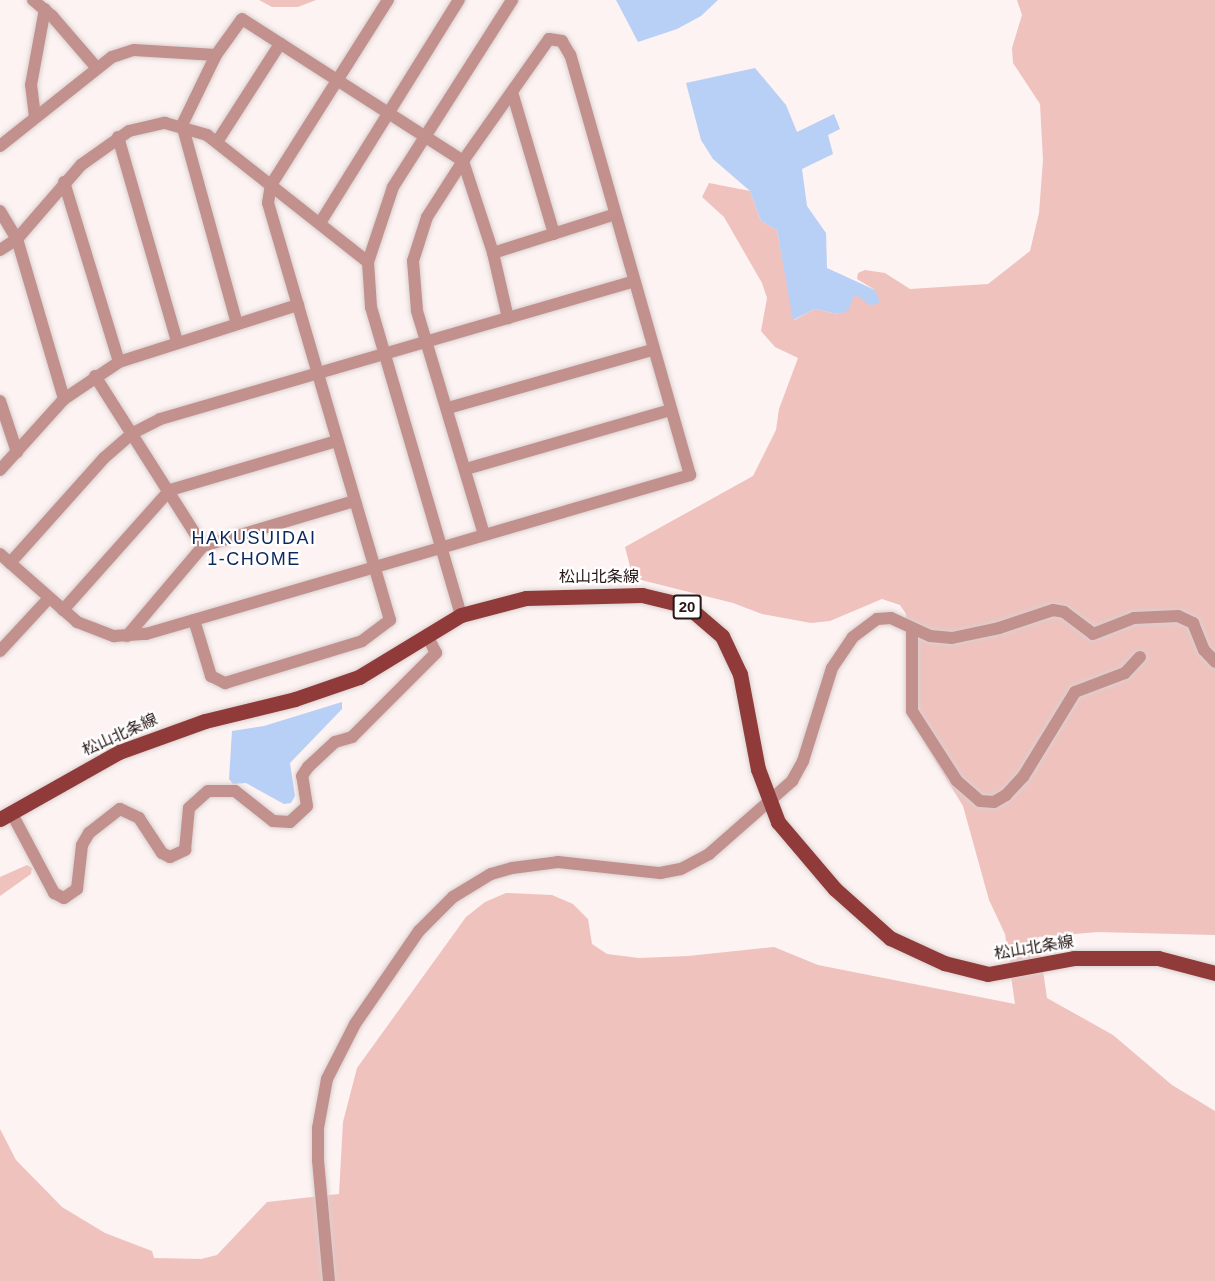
<!DOCTYPE html>
<html>
<head>
<meta charset="utf-8">
<style>
	body { margin:0 }
	#map { position:relative; width:1215px; height:1281px; overflow:hidden; background:#fcf3f2; font-family:Arial,"Noto Sans JP",sans-serif }
	div>[style] { position:absolute }
	[style*='--x'] { left:calc(var(--x)*1px); top:calc(var(--y)*1px); width:calc(var(--w)*1px); rotate:calc(var(--a)*1deg) }
	.green>* { inset:0; background:#efc2be }
	.water>* { inset:0; background:#b8cff6 }
	.roads { filter:drop-shadow(0 0 2px #dad0cf) drop-shadow(0 0 2px #dad0cf) }
	.minor>* { height:12px; margin:-6px; padding:0 6px; transform-origin:6px; border-radius:6px; background:#c3918d }
	.major>* { height:15px; margin:-7.5px; padding:0 7.5px; transform-origin:7.5px; border-radius:7.5px; background:#903b39 }
	span { translate:-50% -50%; white-space:nowrap; text-align:center; line-height:1.15; -webkit-text-stroke:4.5px #fff; paint-order:stroke }
	.shield-label span { padding:2px 4px; background:#fff; border:2px solid; border-radius:4px; -webkit-text-stroke-width:0 }
	.shield-label { font-size:15px; color:#271817; font-weight:700 }
	.street-label { font-size:16px; color:#271817 }
	.neighbourhood-label { font-size:18px; color:#0b275b; letter-spacing:1.5px }
</style>
</head>
<body>
<div id="map">
	<div class="green">
		<div style="clip-path:polygon(259px 0,316px 0,298px 7px,272px 7px)"></div>
		<div style="clip-path:polygon(1017px 0,1215px 0,1215px 935px,1098px 932px,1038px 937px,1047px 998px,1113px 1035px,1172px 1085px,1215px 1111px,1215px 1281px,0 1281px,0 1129px,16px 1160px,62px 1207px,105px 1233px,152px 1251px,154px 1258px,201px 1259px,217px 1255px,267px 1202px,339px 1194px,343px 1122px,357px 1068px,466px 917px,485px 902px,506px 893px,552px 895px,573px 904px,588px 919px,592px 944px,607px 954px,639px 958px,688px 956px,774px 947px,818px 965px,1015px 1004px,1005px 934px,989px 900px,963px 806px,906px 713px,906px 614px,900px 605px,882px 599px,830px 621px,811px 623px,762px 614px,733px 603px,633px 578px,625px 547px,753px 476px,776px 430px,779px 409px,798px 358px,775px 347px,761px 331px,767px 298px,762px 283px,724px 217px,702px 197px,709px 183px,750px 191px,761px 221px,777px 230px,794px 320px,815px 309px,838px 314px,855px 294px,875px 290px,857px 279px,858px 273px,865px 270px,885px 273px,910px 289px,988px 284px,1030px 251px,1039px 213px,1043px 160px,1040px 104px,1013px 63px,1012px 48px,1022px 15px)"></div>
		<div style="clip-path:polygon(27px 865px,32px 868px,31px 874px,0 896px,0 877px)"></div>
	</div>
	<div class="water">
		<div style="clip-path:polygon(616px 0,718px 0,701px 16px,677px 29px,638px 42px)"></div>
		<div style="clip-path:polygon(755px 68px,786px 105px,797px 132px,834px 114px,840px 129px,828px 135px,833px 154px,802px 169px,807px 206px,826px 233px,827px 268px,875px 290px,880px 302px,871px 306px,855px 294px,848px 311px,838px 314px,815px 309px,793px 320px,777px 230px,761px 221px,750px 191px,713px 159px,701px 140px,686px 83px)"></div>
		<div style="clip-path:polygon(342px 702px,342px 709px,290px 763px,295px 796px,291px 803px,284px 804px,246px 783px,233px 784px,229px 779px,232px 731px,264px 726px)"></div>
	</div>
	<div class="roads">
		<div class="minor">
			<div style="--x:33;--y:0;--w:25;--a:40"></div>
			<div style="--x:52;--y:16;--w:67;--a:49.2"></div>
			<div style="--x:512;--y:92;--w:148;--a:73.5"></div>
			<div style="--x:35;--y:117;--w:32;--a:-97"></div>
			<div style="--x:31;--y:85;--w:77;--a:-79.6"></div>
			<div style="--x:118;--y:137;--w:212;--a:73.9"></div>
			<div style="--x:217;--y:142;--w:117;--a:-57.3"></div>
			<div style="--x:0;--y:146;--w:143;--a:-38.5"></div>
			<div style="--x:112;--y:57;--w:23;--a:-18"></div>
			<div style="--x:134;--y:50;--w:82;--a:3.5"></div>
			<div style="--x:64;--y:182;--w:188;--a:73"></div>
			<div style="--x:0;--y:211;--w:33;--a:59"></div>
			<div style="--x:17;--y:239;--w:167;--a:73.6"></div>
			<div style="--x:320;--y:223;--w:263;--a:-58.1"></div>
			<div style="--x:0;--y:250;--w:20;--a:-33"></div>
			<div style="--x:17;--y:239;--w:98;--a:-49.1"></div>
			<div style="--x:81;--y:165;--w:59;--a:-35.3"></div>
			<div style="--x:129;--y:131;--w:37;--a:-13"></div>
			<div style="--x:165;--y:123;--w:44;--a:15.9"></div>
			<div style="--x:207;--y:135;--w:205;--a:38.3"></div>
			<div style="--x:493;--y:253;--w:126;--a:-17.6"></div>
			<div style="--x:237;--y:324;--w:206;--a:-105.4"></div>
			<div style="--x:182;--y:125;--w:78;--a:-64.1"></div>
			<div style="--x:216;--y:55;--w:44;--a:-54.2"></div>
			<div style="--x:242;--y:19;--w:263;--a:32.7"></div>
			<div style="--x:463;--y:161;--w:97;--a:71.9"></div>
			<div style="--x:493;--y:253;--w:67;--a:77"></div>
			<div style="--x:95;--y:376;--w:201;--a:57.6"></div>
			<div style="--x:0;--y:401;--w:54;--a:71.6"></div>
			<div style="--x:448;--y:408;--w:212;--a:-15.9"></div>
			<div style="--x:466;--y:469;--w:212;--a:-16.1"></div>
			<div style="--x:0;--y:470;--w:96;--a:-48"></div>
			<div style="--x:64;--y:399;--w:66;--a:-33.9"></div>
			<div style="--x:119;--y:362;--w:188;--a:-17.7"></div>
			<div style="--x:0;--y:554;--w:103;--a:41.4"></div>
			<div style="--x:77;--y:622;--w:40;--a:21"></div>
			<div style="--x:114;--y:636;--w:32;--a:-4"></div>
			<div style="--x:146;--y:634;--w:567;--a:-16.29"></div>
			<div style="--x:690;--y:475;--w:437;--a:-105.9"></div>
			<div style="--x:570;--y:55;--w:16;--a:-120"></div>
			<div style="--x:562;--y:41;--w:13;--a:-171"></div>
			<div style="--x:549;--y:39;--w:149;--a:125.2"></div>
			<div style="--x:463;--y:161;--w:67;--a:122.7"></div>
			<div style="--x:427;--y:217;--w:46;--a:107.7"></div>
			<div style="--x:413;--y:261;--w:50;--a:85.4"></div>
			<div style="--x:417;--y:311;--w:233;--a:73.3"></div>
			<div style="--x:10;--y:563;--w:141;--a:-48.2"></div>
			<div style="--x:104;--y:458;--w:38;--a:-41"></div>
			<div style="--x:133;--y:433;--w:30;--a:-27"></div>
			<div style="--x:160;--y:419;--w:494;--a:-16.2"></div>
			<div style="--x:63;--y:610;--w:161;--a:-48.3"></div>
			<div style="--x:170;--y:490;--w:174;--a:-16.4"></div>
			<div style="--x:461;--y:615;--w:321;--a:-106.3"></div>
			<div style="--x:371;--y:307;--w:45;--a:-93.8"></div>
			<div style="--x:368;--y:262;--w:79;--a:-71.6"></div>
			<div style="--x:393;--y:187;--w:222;--a:-57.5"></div>
			<div style="--x:194;--y:620;--w:59;--a:73.1"></div>
			<div style="--x:211;--y:676;--w:16;--a:27"></div>
			<div style="--x:225;--y:683;--w:143;--a:-17"></div>
			<div style="--x:362;--y:641;--w:35;--a:-37"></div>
			<div style="--x:390;--y:620;--w:434;--a:-106.3"></div>
			<div style="--x:268;--y:203;--w:18;--a:-81"></div>
			<div style="--x:271;--y:185;--w:219;--a:-57.7"></div>
			<div style="--x:912;--y:629;--w:82;--a:90"></div>
			<div style="--x:912;--y:711;--w:83;--a:57.3"></div>
			<div style="--x:957;--y:781;--w:30;--a:41"></div>
			<div style="--x:980;--y:801;--w:14;--a:4"></div>
			<div style="--x:994;--y:802;--w:14;--a:-30"></div>
			<div style="--x:1006;--y:795;--w:25;--a:-47"></div>
			<div style="--x:1023;--y:777;--w:100;--a:-58.5"></div>
			<div style="--x:1075;--y:692;--w:53;--a:-20.8"></div>
			<div style="--x:1125;--y:673;--w:22;--a:-47"></div>
			<div style="--x:127;--y:636;--w:118;--a:-49.8"></div>
			<div style="--x:203;--y:546;--w:158;--a:-16.6"></div>
			<div style="--x:0;--y:651;--w:72;--a:-47.2"></div>
			<div style="--x:11;--y:812;--w:92;--a:62"></div>
			<div style="--x:54;--y:893;--w:11;--a:27"></div>
			<div style="--x:64;--y:898;--w:16;--a:-35"></div>
			<div style="--x:77;--y:889;--w:44;--a:-83.5"></div>
			<div style="--x:82;--y:845;--w:14;--a:-60"></div>
			<div style="--x:89;--y:833;--w:39;--a:-38"></div>
			<div style="--x:120;--y:809;--w:21;--a:25"></div>
			<div style="--x:139;--y:818;--w:42;--a:56.7"></div>
			<div style="--x:162;--y:853;--w:9;--a:27"></div>
			<div style="--x:170;--y:857;--w:17;--a:-25"></div>
			<div style="--x:185;--y:850;--w:42;--a:-84.6"></div>
			<div style="--x:189;--y:808;--w:25;--a:-42"></div>
			<div style="--x:208;--y:791;--w:27;--a:0"></div>
			<div style="--x:235;--y:791;--w:48;--a:38.3"></div>
			<div style="--x:273;--y:821;--w:17;--a:3"></div>
			<div style="--x:290;--y:822;--w:23;--a:-43"></div>
			<div style="--x:307;--y:806;--w:30;--a:-99"></div>
			<div style="--x:302;--y:776;--w:11;--a:-56"></div>
			<div style="--x:308;--y:767;--w:37;--a:-43"></div>
			<div style="--x:335;--y:742;--w:18;--a:-16"></div>
			<div style="--x:352;--y:737;--w:119;--a:-45"></div>
			<div style="--x:436;--y:653;--w:20;--a:-117"></div>
			<div style="--x:329;--y:1281;--w:121;--a:-95.2"></div>
			<div style="--x:318;--y:1161;--w:33;--a:-90"></div>
			<div style="--x:318;--y:1128;--w:50;--a:-79.6"></div>
			<div style="--x:327;--y:1079;--w:62;--a:-63"></div>
			<div style="--x:355;--y:1024;--w:113;--a:-55.5"></div>
			<div style="--x:419;--y:931;--w:48;--a:-45"></div>
			<div style="--x:453;--y:897;--w:44;--a:-31.2"></div>
			<div style="--x:491;--y:874;--w:22;--a:-16"></div>
			<div style="--x:512;--y:868;--w:46;--a:-7.4"></div>
			<div style="--x:558;--y:862;--w:103;--a:6.2"></div>
			<div style="--x:660;--y:873;--w:21;--a:-11"></div>
			<div style="--x:681;--y:869;--w:32;--a:-28"></div>
			<div style="--x:709;--y:854;--w:111;--a:-41.3"></div>
			<div style="--x:792;--y:781;--w:23;--a:-61"></div>
			<div style="--x:803;--y:761;--w:97;--a:-72.7"></div>
			<div style="--x:832;--y:668;--w:37;--a:-56"></div>
			<div style="--x:853;--y:637;--w:30;--a:-37"></div>
			<div style="--x:877;--y:619;--w:14;--a:-4"></div>
			<div style="--x:891;--y:618;--w:43;--a:24.8"></div>
			<div style="--x:930;--y:636;--w:22;--a:5"></div>
			<div style="--x:952;--y:638;--w:48;--a:-12"></div>
			<div style="--x:999;--y:628;--w:57;--a:-18.4"></div>
			<div style="--x:1053;--y:610;--w:11;--a:10"></div>
			<div style="--x:1064;--y:612;--w:36;--a:37"></div>
			<div style="--x:1093;--y:634;--w:44;--a:-21.3"></div>
			<div style="--x:1134;--y:618;--w:44;--a:-2.6"></div>
			<div style="--x:1178;--y:616;--w:17;--a:25"></div>
			<div style="--x:1193;--y:623;--w:29;--a:68"></div>
			<div style="--x:1204;--y:650;--w:16;--a:47"></div>
		</div>
		<div class="major">
			<div style="--x:0;--y:819;--w:137;--a:-29.4"></div>
			<div style="--x:119;--y:752;--w:91;--a:-19.8"></div>
			<div style="--x:205;--y:721;--w:93;--a:-13.7"></div>
			<div style="--x:295;--y:699;--w:68;--a:-19"></div>
			<div style="--x:359;--y:677;--w:119;--a:-31.3"></div>
			<div style="--x:461;--y:615;--w:67;--a:-14.7"></div>
			<div style="--x:526;--y:598;--w:116;--a:-1.5"></div>
			<div style="--x:642;--y:595;--w:46;--a:13.7"></div>
			<div style="--x:687;--y:606;--w:46;--a:40.6"></div>
			<div style="--x:722;--y:636;--w:42;--a:64.7"></div>
			<div style="--x:740;--y:674;--w:97;--a:79.3"></div>
			<div style="--x:758;--y:769;--w:57;--a:69.3"></div>
			<div style="--x:778;--y:822;--w:88;--a:49.6"></div>
			<div style="--x:835;--y:889;--w:74;--a:41.7"></div>
			<div style="--x:890;--y:938;--w:60;--a:24.8"></div>
			<div style="--x:944;--y:963;--w:45;--a:14"></div>
			<div style="--x:988;--y:974;--w:87;--a:-10.5"></div>
			<div style="--x:1074;--y:958;--w:84;--a:0"></div>
			<div style="--x:1158;--y:958;--w:59;--a:14.7"></div>
		</div>
	</div>
	<div class="shield-label">
		<span style="left:687px;top:607px">20</span>
	</div>
	<div class="street-label">
		<span style="left:599px;top:577px">松山北条線</span>
		<span style="left:120px;top:735px;rotate:-24deg">松山北条線</span>
		<span style="left:1034px;top:948px;rotate:-9deg">松山北条線</span>
	</div>
	<div class="neighbourhood-label">
		<span style="left:254px;top:549px">HAKUSUIDAI<br>1-CHOME</span>
	</div>
</div>
</body>
</html>
